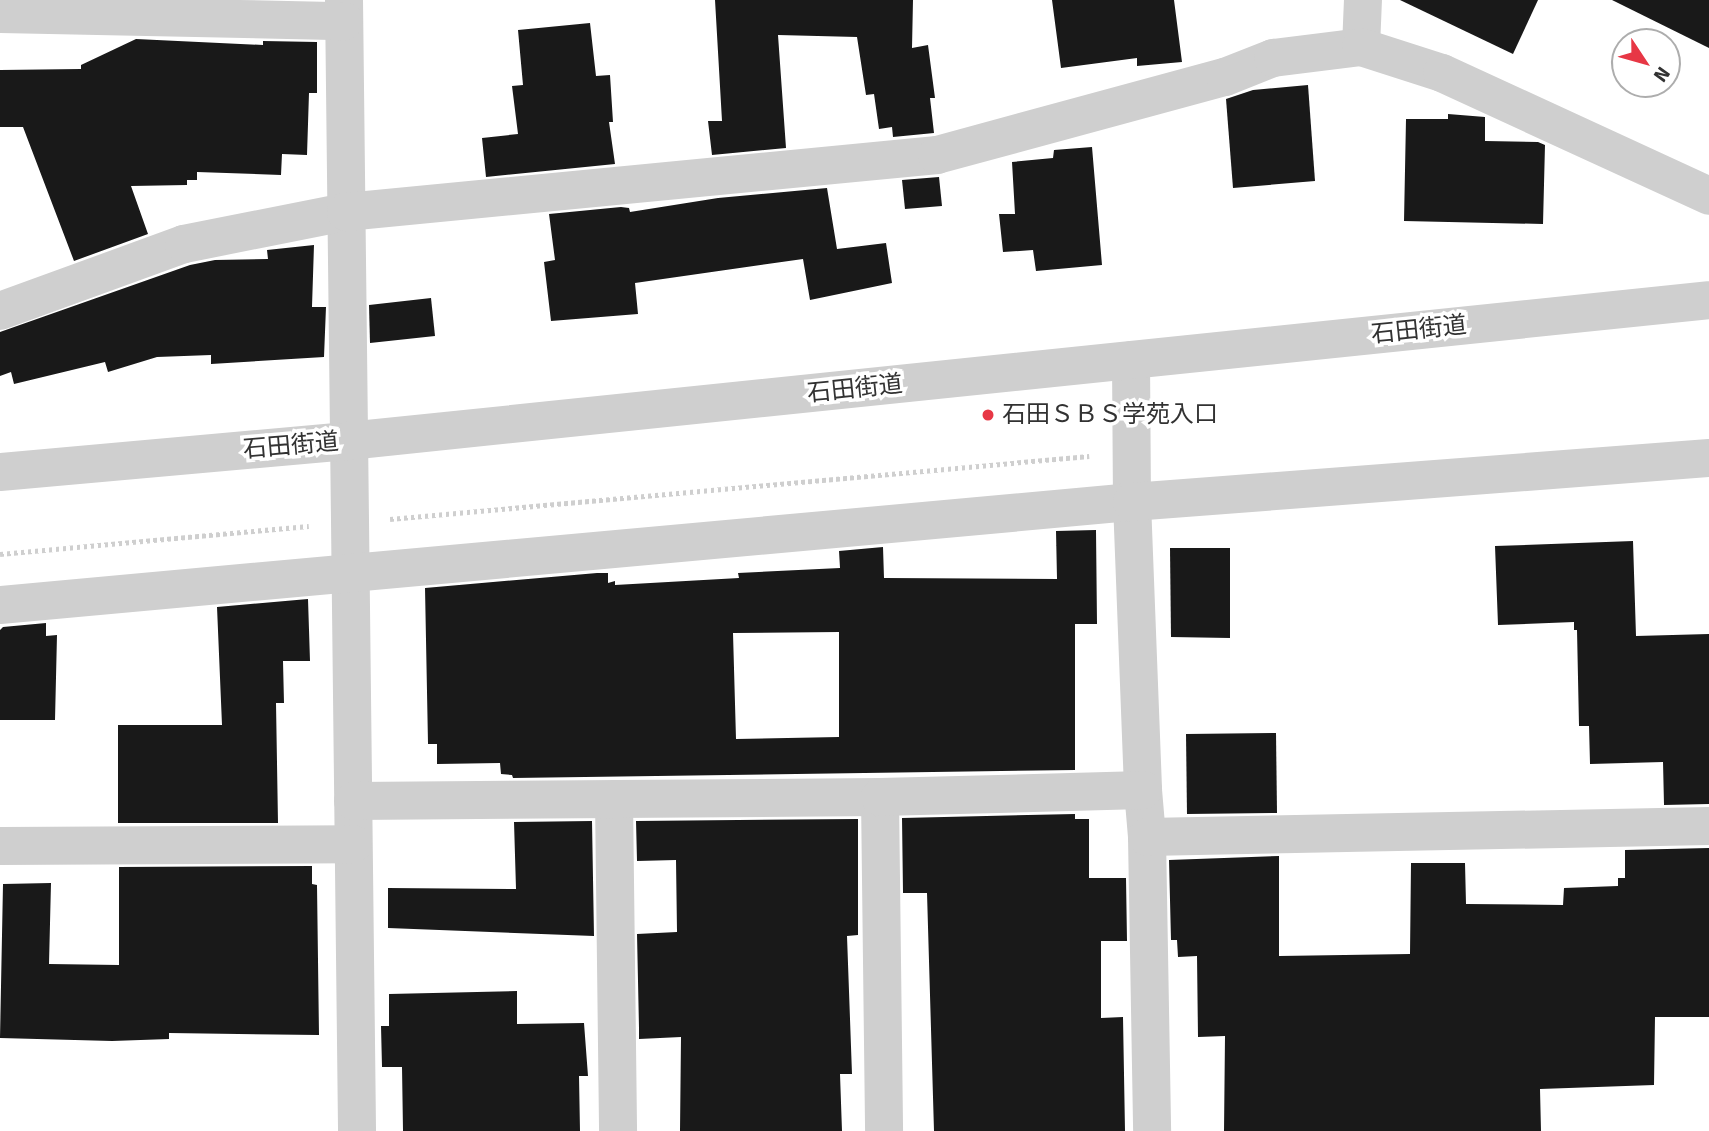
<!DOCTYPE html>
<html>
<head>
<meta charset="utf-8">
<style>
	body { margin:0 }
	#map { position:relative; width:1709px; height:1131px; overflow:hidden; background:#fff; font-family:Signika,"Noto Sans JP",sans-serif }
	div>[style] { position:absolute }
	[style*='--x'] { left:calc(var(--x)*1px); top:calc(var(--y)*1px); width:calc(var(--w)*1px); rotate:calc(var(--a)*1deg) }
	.building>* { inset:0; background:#191919 }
	.path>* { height:4.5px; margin-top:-2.25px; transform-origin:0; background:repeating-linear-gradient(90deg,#cfcfcf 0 3.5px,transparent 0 7px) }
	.minor>* { height:38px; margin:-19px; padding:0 19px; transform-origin:19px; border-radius:19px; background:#cfcfcf }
	.tertiary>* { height:38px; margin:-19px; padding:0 19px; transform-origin:19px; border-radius:19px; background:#cfcfcf }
	.dots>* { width:19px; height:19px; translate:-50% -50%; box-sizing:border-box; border:4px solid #fff; border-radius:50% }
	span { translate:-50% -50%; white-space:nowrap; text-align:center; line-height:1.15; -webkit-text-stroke:7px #fff; paint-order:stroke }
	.street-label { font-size:24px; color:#323232 }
	.poi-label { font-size:24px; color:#323232 }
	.left { translate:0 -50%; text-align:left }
	.north { position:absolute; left:1611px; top:28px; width:70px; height:70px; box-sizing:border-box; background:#fff; border:2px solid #adadad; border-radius:50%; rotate:126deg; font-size:19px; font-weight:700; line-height:28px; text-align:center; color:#323232 }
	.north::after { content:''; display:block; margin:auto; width:24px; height:32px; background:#e73745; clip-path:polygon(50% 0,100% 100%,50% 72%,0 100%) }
</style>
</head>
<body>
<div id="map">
	<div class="building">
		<div style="clip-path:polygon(715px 0,913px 0,912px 48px,928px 45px,935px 98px,930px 98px,934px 133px,893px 137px,892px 127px,879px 129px,874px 94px,866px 95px,857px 37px,778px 35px,786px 148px,712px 155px,708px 121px,722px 121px)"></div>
		<div style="clip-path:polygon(1052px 0,1174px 0,1182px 62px,1137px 66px,1137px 58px,1061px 68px)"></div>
		<div style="clip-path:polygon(1400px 0,1538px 0,1513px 54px)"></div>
		<div style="clip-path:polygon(1612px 0,1709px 0,1709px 48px)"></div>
		<div style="clip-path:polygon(590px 23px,596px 76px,610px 75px,613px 122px,609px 122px,615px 164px,486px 177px,482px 138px,518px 134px,512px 86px,523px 85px,518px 30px)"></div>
		<div style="clip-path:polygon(136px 39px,263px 45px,263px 41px,317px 42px,317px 93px,309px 93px,307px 155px,282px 154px,281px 175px,197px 172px,197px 180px,187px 180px,187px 185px,131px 186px,148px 234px,74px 261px,23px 127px,0 127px,0 70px,81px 69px,81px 65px)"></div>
		<div style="clip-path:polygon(1308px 85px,1315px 181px,1233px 188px,1226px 99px,1253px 90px)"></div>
		<div style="clip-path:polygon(1448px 114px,1485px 117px,1485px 141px,1538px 142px,1545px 145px,1543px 224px,1404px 221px,1406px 119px,1448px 119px)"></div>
		<div style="clip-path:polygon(1092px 147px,1102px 265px,1036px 271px,1033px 250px,1003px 252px,999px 214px,1015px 214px,1012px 162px,1053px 158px,1054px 150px)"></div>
		<div style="clip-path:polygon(939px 177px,942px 206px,905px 209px,902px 180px)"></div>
		<div style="clip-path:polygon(827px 188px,837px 249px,886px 243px,892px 283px,810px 300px,803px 259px,635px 283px,638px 314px,551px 321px,544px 262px,555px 260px,549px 214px,621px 207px,629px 208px,630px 212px,718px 198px)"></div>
		<div style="clip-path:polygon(314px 245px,312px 307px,326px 307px,324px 357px,211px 364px,211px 355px,157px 357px,108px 372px,105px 362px,14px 384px,11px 372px,0 376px,0 332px,190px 265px,215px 260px,268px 259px,267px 250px)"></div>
		<div style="clip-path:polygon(431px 298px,435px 336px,370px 343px,369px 305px)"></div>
		<div style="clip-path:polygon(evenodd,1096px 530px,1097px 624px,1075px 624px,1075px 770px,513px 778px,512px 775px,501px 774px,500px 763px,437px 764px,437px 744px,428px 744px,425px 588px,597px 573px,608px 573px,608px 583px,615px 581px,615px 585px,739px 578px,738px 573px,840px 568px,839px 551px,883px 547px,884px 578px,1057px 579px,1056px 531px,1096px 530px,839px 632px,839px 737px,736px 739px,733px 633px,839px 632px)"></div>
		<div style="clip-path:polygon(1633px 541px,1636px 636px,1709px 634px,1709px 804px,1664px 805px,1663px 762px,1590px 764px,1589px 726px,1579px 726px,1577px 630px,1574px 630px,1574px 622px,1498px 625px,1495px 546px)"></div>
		<div style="clip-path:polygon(1170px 548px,1230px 548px,1230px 638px,1171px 637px)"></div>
		<div style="clip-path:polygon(308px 599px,310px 661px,283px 661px,284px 703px,276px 703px,278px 823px,118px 823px,118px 725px,222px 725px,217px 607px)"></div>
		<div style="clip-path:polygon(46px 623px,46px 636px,57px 635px,55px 720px,0 720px,0 630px,3px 627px)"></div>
		<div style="clip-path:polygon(1276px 733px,1277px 813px,1187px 814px,1186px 734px)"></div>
		<div style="clip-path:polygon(1075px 814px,1075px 819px,1089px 819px,1089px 878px,1126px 878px,1127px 941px,1101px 941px,1101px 1018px,1123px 1017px,1125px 1131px,934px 1131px,927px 893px,903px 893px,902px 818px)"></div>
		<div style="clip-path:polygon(858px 819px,858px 935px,847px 936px,852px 1074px,840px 1074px,842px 1131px,680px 1131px,681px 1037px,639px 1039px,639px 1028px,637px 934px,677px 932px,676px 860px,637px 861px,636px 821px)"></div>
		<div style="clip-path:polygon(592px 821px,594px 936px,388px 928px,388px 888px,516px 889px,514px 822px)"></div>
		<div style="clip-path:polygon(1709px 848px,1709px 1017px,1655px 1017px,1654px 1085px,1540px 1089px,1541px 1131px,1224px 1131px,1225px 1036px,1198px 1037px,1197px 956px,1178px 957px,1177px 940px,1171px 940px,1169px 860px,1279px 856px,1279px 956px,1410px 954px,1411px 863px,1465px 863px,1466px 904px,1563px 905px,1564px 888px,1618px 886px,1618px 878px,1625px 878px,1625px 850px)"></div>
		<div style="clip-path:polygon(312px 866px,312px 884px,317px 885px,319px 1035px,169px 1033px,169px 1039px,112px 1041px,0 1038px,3px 884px,51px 883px,49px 964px,119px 965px,119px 867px)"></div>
		<div style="clip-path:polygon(517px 991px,517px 1024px,584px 1023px,588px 1076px,579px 1076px,580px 1131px,403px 1131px,402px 1067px,382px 1067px,381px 1026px,389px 1026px,389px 994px)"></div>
	</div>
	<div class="path">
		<div style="--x:390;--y:519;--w:702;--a:-5.15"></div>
		<div style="--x:0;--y:554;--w:310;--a:-5.2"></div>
	</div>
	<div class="minor">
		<div style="--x:344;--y:0;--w:1131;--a:89.34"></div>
		<div style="--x:0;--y:14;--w:344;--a:1.2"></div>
		<div style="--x:1361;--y:47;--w:47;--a:-87.6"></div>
		<div style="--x:0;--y:311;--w:196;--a:-20"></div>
		<div style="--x:184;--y:244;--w:165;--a:-11.2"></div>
		<div style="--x:346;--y:212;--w:594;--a:-5.51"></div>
		<div style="--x:937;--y:155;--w:298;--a:-15.2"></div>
		<div style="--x:1225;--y:77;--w:52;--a:-21.6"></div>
		<div style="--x:1273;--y:58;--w:89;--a:-7.1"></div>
		<div style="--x:1361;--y:47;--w:85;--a:17.8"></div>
		<div style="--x:1442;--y:73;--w:294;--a:24.7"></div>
		<div style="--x:1131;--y:360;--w:142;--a:89.6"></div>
		<div style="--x:1132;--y:502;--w:288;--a:87.8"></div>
		<div style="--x:1143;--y:790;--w:47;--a:85.1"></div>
		<div style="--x:1147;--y:837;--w:294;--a:89"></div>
		<div style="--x:0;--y:605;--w:1137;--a:-5.2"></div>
		<div style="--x:1132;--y:502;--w:579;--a:-4.36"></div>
		<div style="--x:880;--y:797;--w:334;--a:89.3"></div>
		<div style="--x:614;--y:799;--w:332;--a:89.3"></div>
		<div style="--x:353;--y:801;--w:527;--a:-0.43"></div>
		<div style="--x:880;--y:797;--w:263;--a:-1.5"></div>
		<div style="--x:1147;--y:837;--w:562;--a:-1.12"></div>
		<div style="--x:0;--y:846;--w:353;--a:-0.3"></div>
	</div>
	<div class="tertiary">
		<div style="--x:0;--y:472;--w:349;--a:-5.1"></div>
		<div style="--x:348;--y:441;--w:1368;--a:-5.91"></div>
	</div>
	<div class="dots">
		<div style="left:988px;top:415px;background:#e73745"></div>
	</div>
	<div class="street-label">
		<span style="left:1419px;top:330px;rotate:-6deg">石田街道</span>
		<span style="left:855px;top:389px;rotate:-6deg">石田街道</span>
		<span style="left:291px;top:446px;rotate:-5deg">石田街道</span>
	</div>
	<div class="poi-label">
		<span class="left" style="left:1002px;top:415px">石田ＳＢＳ学苑入口</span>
	</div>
	<div class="north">N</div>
</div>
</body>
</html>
